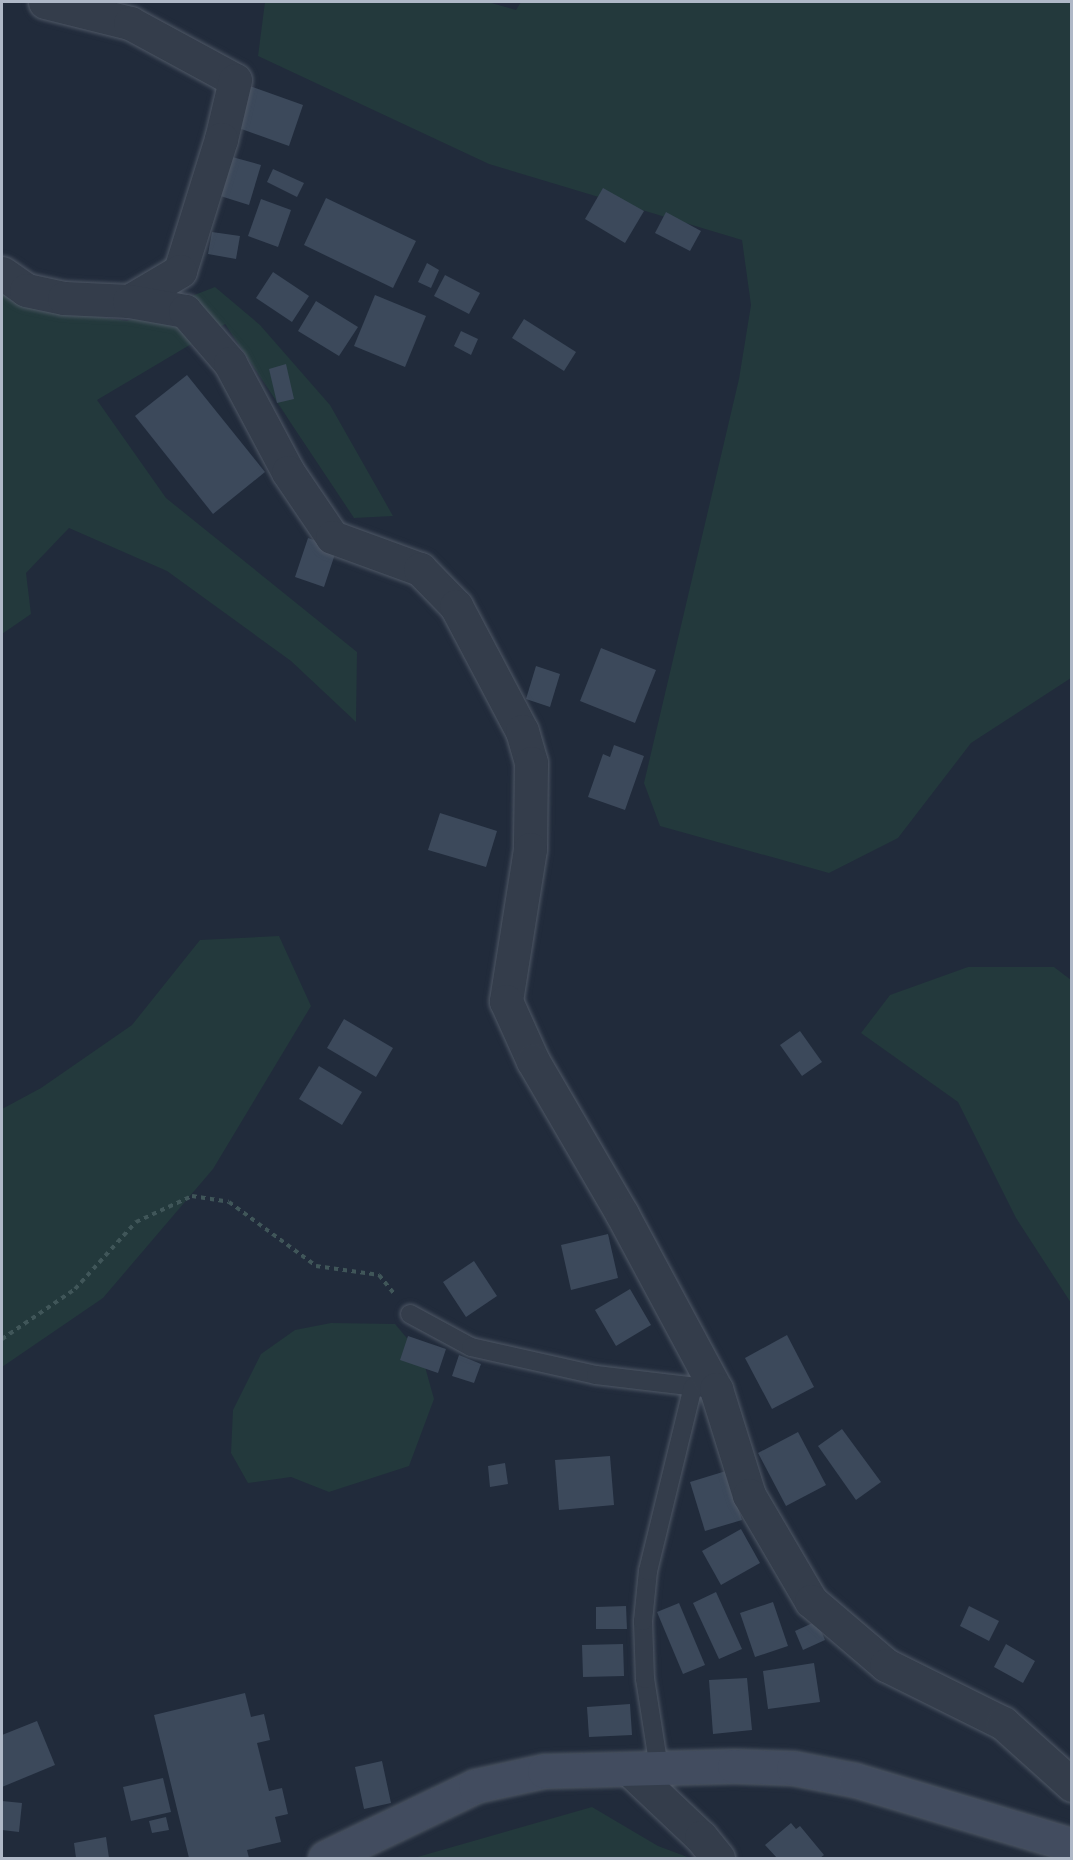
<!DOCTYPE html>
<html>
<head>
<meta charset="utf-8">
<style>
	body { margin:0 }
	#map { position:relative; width:1073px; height:1860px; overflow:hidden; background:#212b3b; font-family:"DM Sans",sans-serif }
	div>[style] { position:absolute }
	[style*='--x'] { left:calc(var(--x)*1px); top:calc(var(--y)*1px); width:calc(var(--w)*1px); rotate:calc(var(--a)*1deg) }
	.green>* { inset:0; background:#23393c }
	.building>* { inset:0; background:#3c495b }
	.path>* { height:4px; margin-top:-2px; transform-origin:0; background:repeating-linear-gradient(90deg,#405659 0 4.5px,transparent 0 9px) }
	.roads { filter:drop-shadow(0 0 2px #4f5866) drop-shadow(0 0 2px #4f5866) }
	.lane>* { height:18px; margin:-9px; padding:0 9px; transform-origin:9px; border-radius:9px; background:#343d4b }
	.street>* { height:33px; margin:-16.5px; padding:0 16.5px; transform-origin:16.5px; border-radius:16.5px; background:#343d4b }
	.secondary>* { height:33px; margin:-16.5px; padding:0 16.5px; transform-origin:16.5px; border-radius:16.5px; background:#424c5f }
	span { translate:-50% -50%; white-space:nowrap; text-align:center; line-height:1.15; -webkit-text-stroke:4.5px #1a2330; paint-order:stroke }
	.frame { position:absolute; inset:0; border:3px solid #afb8c7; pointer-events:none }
</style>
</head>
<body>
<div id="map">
	<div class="green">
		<div style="clip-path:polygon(265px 2px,488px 2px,516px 10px,521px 2px,1071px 2px,1071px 678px,971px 743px,898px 838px,829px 873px,660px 826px,644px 783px,739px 379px,751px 305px,742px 240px,489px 164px,258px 56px)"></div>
		<div style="clip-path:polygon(2px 263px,39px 308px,127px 321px,215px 287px,260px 325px,330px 405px,393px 516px,354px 518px,225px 324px,97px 400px,166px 498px,357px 652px,356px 722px,291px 661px,167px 571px,69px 528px,26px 573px,31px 614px,2px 634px)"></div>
		<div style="clip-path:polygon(279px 936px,311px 1006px,213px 1169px,103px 1298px,2px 1367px,2px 1109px,41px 1088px,132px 1025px,200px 940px)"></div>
		<div style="clip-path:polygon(968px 967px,1054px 967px,1071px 980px,1071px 1303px,1016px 1218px,958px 1102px,861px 1033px,890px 995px)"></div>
		<div style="clip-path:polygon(331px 1323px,395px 1324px,422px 1356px,434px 1399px,409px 1466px,329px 1492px,291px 1477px,248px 1483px,231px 1453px,233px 1410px,261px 1354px,295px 1330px)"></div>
		<div style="clip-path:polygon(592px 1807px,658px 1846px,690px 1858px,414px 1858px)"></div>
	</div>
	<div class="building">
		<div style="clip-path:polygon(247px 85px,303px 105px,289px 146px,233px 126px)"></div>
		<div style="clip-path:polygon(225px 155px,261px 165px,249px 205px,214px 194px)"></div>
		<div style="clip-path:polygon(273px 169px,304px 183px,297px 197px,267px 182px)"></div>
		<div style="clip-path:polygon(603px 188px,644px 211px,625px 243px,585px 219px)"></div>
		<div style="clip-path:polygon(326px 198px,416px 241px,393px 288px,304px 245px)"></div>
		<div style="clip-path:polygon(261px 199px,291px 210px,278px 247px,248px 236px)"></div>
		<div style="clip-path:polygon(666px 212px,701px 231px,690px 251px,655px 233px)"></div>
		<div style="clip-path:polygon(212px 232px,240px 236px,236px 259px,208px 254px)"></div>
		<div style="clip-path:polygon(427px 263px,439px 270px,431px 288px,418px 282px)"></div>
		<div style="clip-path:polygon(273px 272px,309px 296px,292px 322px,256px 298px)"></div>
		<div style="clip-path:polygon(445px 275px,480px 293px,469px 314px,434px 296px)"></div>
		<div style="clip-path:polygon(375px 295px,426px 316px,405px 367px,354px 346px)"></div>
		<div style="clip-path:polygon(316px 301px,358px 327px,339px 356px,298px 331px)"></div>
		<div style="clip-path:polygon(524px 319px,576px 352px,564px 371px,512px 338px)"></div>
		<div style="clip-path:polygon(461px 331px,478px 339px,471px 355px,454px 346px)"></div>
		<div style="clip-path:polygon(286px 364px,294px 399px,277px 403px,269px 369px)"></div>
		<div style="clip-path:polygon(187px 375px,265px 472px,213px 514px,135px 416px)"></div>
		<div style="clip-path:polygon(308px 538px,337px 548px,324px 587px,295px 577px)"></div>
		<div style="clip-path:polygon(601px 648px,656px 670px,635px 723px,580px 701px)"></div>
		<div style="clip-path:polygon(536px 666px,560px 674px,550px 707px,526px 699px)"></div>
		<div style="clip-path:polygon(614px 745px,644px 756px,625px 810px,588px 797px,603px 754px,610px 757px)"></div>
		<div style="clip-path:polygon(440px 813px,497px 831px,486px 867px,428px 850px)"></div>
		<div style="clip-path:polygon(344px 1019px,393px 1048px,376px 1077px,327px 1048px)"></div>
		<div style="clip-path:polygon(800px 1031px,822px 1062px,802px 1076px,780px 1045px)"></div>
		<div style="clip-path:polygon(319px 1066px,362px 1092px,342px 1125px,299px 1099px)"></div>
		<div style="clip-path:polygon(608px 1234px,618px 1278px,571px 1290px,561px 1245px)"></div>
		<div style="clip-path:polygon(474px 1261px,497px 1296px,466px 1317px,443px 1282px)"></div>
		<div style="clip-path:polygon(630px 1289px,651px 1325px,616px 1346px,595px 1310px)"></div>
		<div style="clip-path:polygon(787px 1335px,814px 1387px,772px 1409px,745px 1358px)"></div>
		<div style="clip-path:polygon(408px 1336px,446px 1349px,438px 1373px,400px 1360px)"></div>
		<div style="clip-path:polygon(459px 1355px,481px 1364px,474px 1383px,452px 1376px)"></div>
		<div style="clip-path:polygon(842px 1429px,881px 1482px,856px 1500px,818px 1446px)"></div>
		<div style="clip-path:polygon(798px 1432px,826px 1485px,786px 1506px,758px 1453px)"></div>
		<div style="clip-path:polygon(610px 1456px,614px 1505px,559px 1510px,555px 1460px)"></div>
		<div style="clip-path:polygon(505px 1463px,508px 1484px,490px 1487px,488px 1466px)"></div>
		<div style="clip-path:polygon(726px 1471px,742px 1520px,705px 1531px,690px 1482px)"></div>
		<div style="clip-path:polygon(741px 1529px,760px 1563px,721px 1585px,702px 1551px)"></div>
		<div style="clip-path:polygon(716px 1592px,742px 1649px,719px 1659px,693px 1603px)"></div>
		<div style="clip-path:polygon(773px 1602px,788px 1646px,755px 1657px,740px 1613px)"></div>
		<div style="clip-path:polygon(679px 1603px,705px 1665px,683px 1674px,657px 1612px)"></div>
		<div style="clip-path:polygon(626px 1606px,627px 1629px,596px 1629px,596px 1607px)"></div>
		<div style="clip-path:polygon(969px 1606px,999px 1621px,989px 1641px,960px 1626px)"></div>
		<div style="clip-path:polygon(817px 1621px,825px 1640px,803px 1650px,795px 1631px)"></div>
		<div style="clip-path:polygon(623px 1644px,624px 1676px,583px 1677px,582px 1645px)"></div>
		<div style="clip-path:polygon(1006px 1644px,1035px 1661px,1023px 1683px,994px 1667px)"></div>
		<div style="clip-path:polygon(814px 1663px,820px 1702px,768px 1709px,763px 1671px)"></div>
		<div style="clip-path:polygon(747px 1678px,752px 1730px,713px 1734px,709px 1680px)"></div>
		<div style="clip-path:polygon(245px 1693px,251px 1717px,264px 1714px,270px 1740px,257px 1743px,269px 1791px,282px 1788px,288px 1814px,275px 1817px,281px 1842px,247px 1850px,249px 1858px,189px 1858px,154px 1715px)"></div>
		<div style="clip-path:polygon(630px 1704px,632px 1735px,589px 1737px,587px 1707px)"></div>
		<div style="clip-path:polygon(37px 1721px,55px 1765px,2px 1787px,2px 1735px)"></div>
		<div style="clip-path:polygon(382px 1761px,391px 1803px,364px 1809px,355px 1767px)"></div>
		<div style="clip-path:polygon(163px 1778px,171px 1812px,131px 1821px,123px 1787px)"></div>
		<div style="clip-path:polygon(2px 1801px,22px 1803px,19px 1832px,2px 1830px)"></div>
		<div style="clip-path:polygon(166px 1817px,169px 1830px,152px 1833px,149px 1821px)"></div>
		<div style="clip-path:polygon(791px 1823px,796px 1829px,800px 1826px,824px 1855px,820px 1858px,777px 1858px,765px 1845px)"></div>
		<div style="clip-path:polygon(106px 1837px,109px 1858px,76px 1858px,74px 1843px)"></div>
	</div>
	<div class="path">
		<div style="--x:2;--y:1339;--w:88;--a:-34.4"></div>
		<div style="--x:75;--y:1289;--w:91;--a:-47.7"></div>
		<div style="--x:136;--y:1222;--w:62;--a:-24.9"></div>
		<div style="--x:192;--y:1196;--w:37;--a:9"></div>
		<div style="--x:229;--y:1202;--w:108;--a:36.3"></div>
		<div style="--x:316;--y:1266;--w:64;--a:8.1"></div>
		<div style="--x:379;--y:1275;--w:26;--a:51"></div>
	</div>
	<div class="roads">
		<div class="lane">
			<div style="--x:410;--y:1314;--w:69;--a:28.4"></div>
			<div style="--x:471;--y:1347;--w:128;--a:12.6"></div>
			<div style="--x:596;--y:1375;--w:110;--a:6.8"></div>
			<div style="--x:659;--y:1768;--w:90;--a:-98.9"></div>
			<div style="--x:645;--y:1679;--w:58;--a:-92"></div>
			<div style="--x:643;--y:1621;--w:50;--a:-84.3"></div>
			<div style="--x:648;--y:1571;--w:189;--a:-76.3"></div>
		</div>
		<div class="street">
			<div style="--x:45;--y:2;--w:88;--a:13.9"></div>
			<div style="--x:130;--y:23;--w:119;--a:28.5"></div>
			<div style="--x:235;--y:80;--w:61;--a:103.3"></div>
			<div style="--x:221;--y:139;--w:138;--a:107.3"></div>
			<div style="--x:180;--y:271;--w:59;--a:149.5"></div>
			<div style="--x:2;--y:273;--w:29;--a:35"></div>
			<div style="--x:26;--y:290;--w:39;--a:12"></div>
			<div style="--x:64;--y:298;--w:65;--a:2.6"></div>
			<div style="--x:129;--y:301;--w:57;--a:10.1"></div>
			<div style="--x:185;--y:311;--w:69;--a:49.1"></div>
			<div style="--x:230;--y:363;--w:123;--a:62"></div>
			<div style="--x:288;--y:472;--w:78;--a:55.9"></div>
			<div style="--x:332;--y:537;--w:94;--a:20"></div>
			<div style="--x:420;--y:569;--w:52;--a:45.8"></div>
			<div style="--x:456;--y:606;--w:141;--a:62.2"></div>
			<div style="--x:522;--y:731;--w:33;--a:74"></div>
			<div style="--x:531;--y:763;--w:86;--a:90.7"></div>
			<div style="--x:530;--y:849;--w:154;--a:99"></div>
			<div style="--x:506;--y:1001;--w:66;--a:65.8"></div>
			<div style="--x:533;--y:1061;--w:177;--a:59.8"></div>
			<div style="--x:622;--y:1214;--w:199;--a:61.8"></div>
			<div style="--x:716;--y:1389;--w:111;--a:72.7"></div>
			<div style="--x:749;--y:1495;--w:123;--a:59.7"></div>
			<div style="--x:811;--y:1601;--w:99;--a:40.5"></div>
			<div style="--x:886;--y:1665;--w:131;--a:26.4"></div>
			<div style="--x:1003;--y:1723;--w:93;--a:41.9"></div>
			<div style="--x:629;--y:1769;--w:99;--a:43.4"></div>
			<div style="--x:701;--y:1837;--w:27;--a:51"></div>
		</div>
		<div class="secondary">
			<div style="--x:325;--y:1858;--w:166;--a:-25.6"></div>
			<div style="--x:475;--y:1786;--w:71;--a:-12.3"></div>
			<div style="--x:544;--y:1771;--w:190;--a:-1.5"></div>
			<div style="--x:734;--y:1766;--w:59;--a:1.9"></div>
			<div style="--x:793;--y:1768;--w:63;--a:11"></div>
			<div style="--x:855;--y:1780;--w:227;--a:16.7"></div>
		</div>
	</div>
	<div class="frame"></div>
</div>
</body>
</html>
